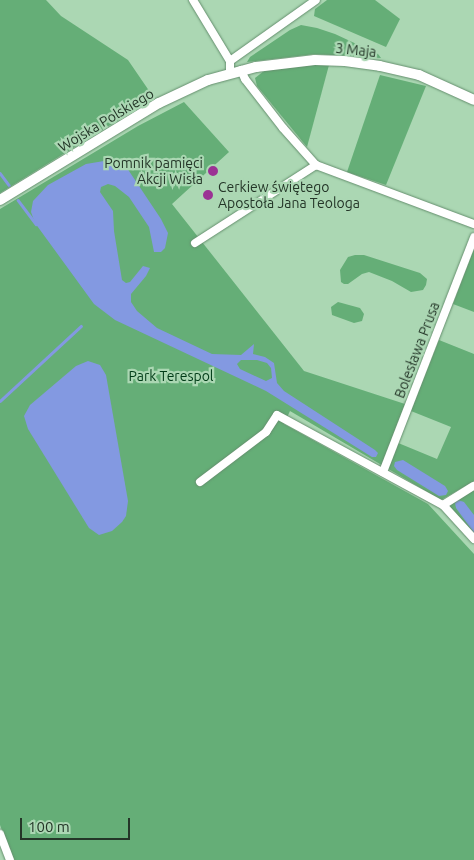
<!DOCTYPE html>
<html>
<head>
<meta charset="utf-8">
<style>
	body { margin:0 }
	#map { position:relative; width:474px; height:860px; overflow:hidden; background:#abd7b3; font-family:Ubuntu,sans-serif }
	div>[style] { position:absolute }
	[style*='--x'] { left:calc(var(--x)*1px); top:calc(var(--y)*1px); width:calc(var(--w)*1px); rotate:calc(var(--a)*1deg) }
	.green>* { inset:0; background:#65ae77 }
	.water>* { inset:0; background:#8399e1 }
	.stream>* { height:2.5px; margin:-1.25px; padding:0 1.25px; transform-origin:1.25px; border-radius:1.25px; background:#8399e1 }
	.roads { filter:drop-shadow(0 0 1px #658f6e) drop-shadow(0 0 1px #658f6e) }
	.street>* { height:8px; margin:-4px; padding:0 4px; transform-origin:4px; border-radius:4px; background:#fff }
	.secondary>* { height:10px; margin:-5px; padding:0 5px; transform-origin:5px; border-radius:5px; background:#fff }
	.dots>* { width:14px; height:14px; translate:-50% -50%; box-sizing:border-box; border:2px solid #abd7b3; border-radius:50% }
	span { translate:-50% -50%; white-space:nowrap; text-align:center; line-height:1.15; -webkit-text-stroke:4.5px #abd7b3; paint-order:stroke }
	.street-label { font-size:14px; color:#243628 }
	.poi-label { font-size:14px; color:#243628 }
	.right { translate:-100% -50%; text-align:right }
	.left { translate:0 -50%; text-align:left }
	.park-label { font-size:14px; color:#003b17 }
	.scale { position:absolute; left:20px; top:818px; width:110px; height:22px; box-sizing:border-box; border:2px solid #243628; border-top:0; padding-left:6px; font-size:15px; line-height:18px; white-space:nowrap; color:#243628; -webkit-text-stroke:4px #abd7b3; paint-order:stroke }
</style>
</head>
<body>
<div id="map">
	<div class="green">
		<div style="clip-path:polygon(0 0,46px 0,61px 16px,128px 60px,154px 98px,0 193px)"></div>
		<div style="clip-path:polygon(327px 0,375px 0,400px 19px,386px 47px,314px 16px,315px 9px)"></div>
		<div style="clip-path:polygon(301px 25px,317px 28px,335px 34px,378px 54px,381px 58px,315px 54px,247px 62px,250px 57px,290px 30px)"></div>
		<div style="clip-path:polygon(312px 65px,329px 65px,307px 147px,257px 86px,255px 78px,264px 71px)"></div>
		<div style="clip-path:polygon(380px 75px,426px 86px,386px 185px,347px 172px)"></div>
		<div style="clip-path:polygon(184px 102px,229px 152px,172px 204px,304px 371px,405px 404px,391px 440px,437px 459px,451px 427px,411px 411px,439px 340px,474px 354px,474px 481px,441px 500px,290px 411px,284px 424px,428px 504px,474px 554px,474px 860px,13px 860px,0 825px,0 209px,138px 126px)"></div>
		<div style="clip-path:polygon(474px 249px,474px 312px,453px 304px)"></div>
		<div style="clip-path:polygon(355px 255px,364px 255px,420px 273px,427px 279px,426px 285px,423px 290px,411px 292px,392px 281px,369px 272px,362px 274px,348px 284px,344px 284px,341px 282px,340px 270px,348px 257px)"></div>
		<div style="clip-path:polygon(338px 302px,360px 308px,364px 314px,362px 321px,354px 323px,332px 315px,331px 307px)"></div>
		<div style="clip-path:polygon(474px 489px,474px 534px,450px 507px,451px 503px)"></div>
	</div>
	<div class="water">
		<div style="clip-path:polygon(evenodd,104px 161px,116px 162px,127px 168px,161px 219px,168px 233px,165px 248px,161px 252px,154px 252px,149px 227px,129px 197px,115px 186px,108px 184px,101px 187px,100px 192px,113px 211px,114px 231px,122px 280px,126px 283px,130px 282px,143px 266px,150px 268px,146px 276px,131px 294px,131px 302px,137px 311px,157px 328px,212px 354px,241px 355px,254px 344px,253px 354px,265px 357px,274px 363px,277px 383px,284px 391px,375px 450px,378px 453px,376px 457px,372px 457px,266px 391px,115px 320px,94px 304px,35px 223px,31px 212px,33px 201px,48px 185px,86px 164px,104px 161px,241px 360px,257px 360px,267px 363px,271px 368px,272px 378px,266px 381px,240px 369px,237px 364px,241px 360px)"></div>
		<div style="clip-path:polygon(88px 361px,100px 365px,106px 375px,128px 501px,126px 516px,122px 522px,112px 531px,99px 535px,89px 528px,28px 429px,24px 416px,30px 405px,76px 366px)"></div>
		<div style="clip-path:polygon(403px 460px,445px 486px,448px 491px,446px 495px,439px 496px,397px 470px,394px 466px,395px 462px)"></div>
		<div style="clip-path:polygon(458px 500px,464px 502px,474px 515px,474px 533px,456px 508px,455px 503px)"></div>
	</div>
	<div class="stream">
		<div style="--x:0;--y:173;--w:15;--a:53"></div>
		<div style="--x:18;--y:200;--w:30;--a:53"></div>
		<div style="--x:0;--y:401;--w:110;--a:-42.8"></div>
	</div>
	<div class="roads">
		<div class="street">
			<div style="--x:193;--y:0;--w:71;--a:58.8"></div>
			<div style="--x:230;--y:61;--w:12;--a:90"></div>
			<div style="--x:230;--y:61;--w:105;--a:-35.3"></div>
			<div style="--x:241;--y:70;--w:10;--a:66"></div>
			<div style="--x:245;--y:79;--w:62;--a:52.2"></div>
			<div style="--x:283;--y:128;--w:50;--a:48.3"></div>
			<div style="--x:316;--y:165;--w:169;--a:20.5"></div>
			<div style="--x:195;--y:243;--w:144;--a:-32.8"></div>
			<div style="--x:383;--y:472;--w:252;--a:-68.8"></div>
			<div style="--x:200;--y:482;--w:83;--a:-37.1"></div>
			<div style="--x:266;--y:432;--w:20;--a:-57"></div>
			<div style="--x:277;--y:415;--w:189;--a:28.5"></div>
			<div style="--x:443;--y:505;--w:46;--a:47.6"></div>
			<div style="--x:443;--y:505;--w:36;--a:-32"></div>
			<div style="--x:0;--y:834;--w:28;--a:69"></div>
		</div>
		<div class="secondary">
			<div style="--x:0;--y:200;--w:186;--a:-31.4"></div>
			<div style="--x:159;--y:103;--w:54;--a:-25.1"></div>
			<div style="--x:208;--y:80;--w:50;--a:-15.2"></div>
			<div style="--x:256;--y:67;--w:59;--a:-6.8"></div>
			<div style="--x:315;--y:60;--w:30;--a:2"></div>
			<div style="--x:345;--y:61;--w:35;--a:8"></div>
			<div style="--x:380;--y:66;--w:40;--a:13"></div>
			<div style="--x:419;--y:75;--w:60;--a:24.4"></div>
		</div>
	</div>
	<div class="dots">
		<div style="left:213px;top:171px;background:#9b3294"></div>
		<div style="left:208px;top:195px;background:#9b3294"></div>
	</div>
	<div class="street-label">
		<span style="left:356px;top:50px;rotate:6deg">3 Maja</span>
		<span style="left:106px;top:120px;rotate:-31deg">Wojska Polskiego</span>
		<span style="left:417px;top:350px;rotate:-69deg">Bolesława Prusa</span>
	</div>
	<div class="poi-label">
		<span class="right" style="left:203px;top:171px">Pomnik pamięci<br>Akcji Wisła</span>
		<span class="left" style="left:218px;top:195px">Cerkiew świętego<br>Apostoła Jana Teologa</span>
	</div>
	<div class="park-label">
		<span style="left:171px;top:376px">Park Terespol</span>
	</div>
	<div class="scale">100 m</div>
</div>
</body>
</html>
